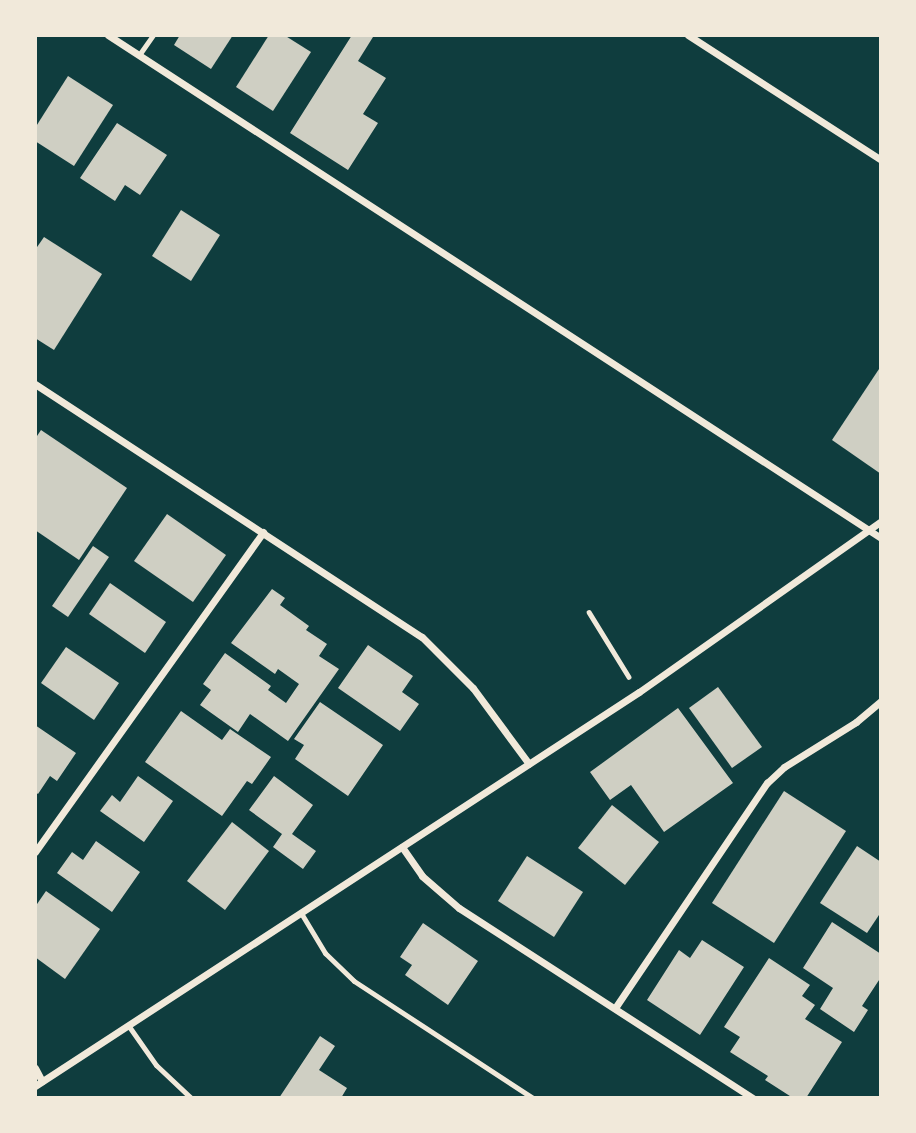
<!DOCTYPE html>
<html>
<head>
<meta charset="utf-8">
<style>
	body { margin:0 }
	#map { position:relative; width:916px; height:1133px; overflow:hidden; background:#0f3d3e; font-family:"Source Serif 4",serif }
	div>[style] { position:absolute }
	[style*='--x'] { left:calc(var(--x)*1px); top:calc(var(--y)*1px); width:calc(var(--w)*1px); rotate:calc(var(--a)*1deg) }
	.building>* { inset:0; background:#cfcfc3 }
	.path>* { height:4.5px; margin:-2.25px; padding:0 2.25px; transform-origin:2.25px; border-radius:2.25px; background:#f1e9da }
	.service>* { height:5px; margin:-2.5px; padding:0 2.5px; transform-origin:2.5px; border-radius:2.5px; background:#f1e9da }
	.minor>* { height:7px; margin:-3.5px; padding:0 3.5px; transform-origin:3.5px; border-radius:3.5px; background:#f1e9da }
	span { translate:-50% -50%; white-space:nowrap; text-align:center; line-height:1.15; -webkit-text-stroke:6px #f1e9da; paint-order:stroke }
	.frame { position:absolute; inset:0; border:37px solid #f1e9da; pointer-events:none }
</style>
</head>
<body>
<div id="map">
	<div class="building">
		<div style="clip-path:polygon(180px 35px,233px 35px,211px 69px,174px 45px)"></div>
		<div style="clip-path:polygon(269px 35px,284px 35px,311px 52px,273px 111px,236px 87px)"></div>
		<div style="clip-path:polygon(352px 35px,373px 37px,358px 61px,386px 78px,363px 114px,378px 123px,348px 170px,290px 133px)"></div>
		<div style="clip-path:polygon(68px 76px,113px 105px,74px 166px,35px 141px,35px 128px)"></div>
		<div style="clip-path:polygon(117px 123px,167px 155px,140px 195px,125px 185px,115px 201px,80px 178px)"></div>
		<div style="clip-path:polygon(181px 210px,220px 235px,191px 281px,152px 256px)"></div>
		<div style="clip-path:polygon(44px 237px,102px 274px,54px 350px,35px 338px,35px 250px)"></div>
		<div style="clip-path:polygon(881px 366px,881px 474px,832px 440px)"></div>
		<div style="clip-path:polygon(41px 430px,127px 488px,79px 560px,35px 530px,35px 439px)"></div>
		<div style="clip-path:polygon(167px 514px,226px 555px,193px 602px,134px 561px)"></div>
		<div style="clip-path:polygon(93px 546px,109px 557px,68px 617px,52px 606px)"></div>
		<div style="clip-path:polygon(110px 583px,166px 622px,145px 653px,89px 614px)"></div>
		<div style="clip-path:polygon(272px 589px,285px 598px,280px 605px,309px 626px,306px 630px,327px 644px,319px 656px,339px 669px,288px 741px,250px 714px,238px 732px,200px 705px,211px 690px,203px 684px,225px 653px,271px 686px,268px 690px,286px 703px,299px 684px,278px 669px,275px 674px,231px 643px)"></div>
		<div style="clip-path:polygon(368px 645px,413px 676px,402px 692px,419px 704px,400px 731px,338px 688px)"></div>
		<div style="clip-path:polygon(66px 647px,119px 683px,94px 720px,41px 683px)"></div>
		<div style="clip-path:polygon(718px 687px,762px 747px,732px 768px,689px 708px)"></div>
		<div style="clip-path:polygon(320px 702px,383px 745px,348px 796px,295px 759px,304px 745px,294px 739px)"></div>
		<div style="clip-path:polygon(678px 708px,733px 783px,664px 832px,631px 785px,610px 800px,590px 772px)"></div>
		<div style="clip-path:polygon(181px 711px,222px 740px,230px 729px,271px 757px,252px 784px,247px 781px,222px 816px,145px 762px)"></div>
		<div style="clip-path:polygon(35px 725px,76px 753px,57px 781px,50px 776px,38px 794px,35px 792px)"></div>
		<div style="clip-path:polygon(138px 776px,173px 801px,144px 842px,100px 811px,112px 795px,120px 802px)"></div>
		<div style="clip-path:polygon(274px 776px,313px 805px,292px 834px,316px 851px,303px 869px,273px 847px,282px 834px,249px 810px)"></div>
		<div style="clip-path:polygon(784px 791px,846px 831px,774px 943px,712px 903px)"></div>
		<div style="clip-path:polygon(612px 805px,659px 842px,625px 885px,578px 848px)"></div>
		<div style="clip-path:polygon(232px 822px,269px 851px,225px 910px,187px 881px)"></div>
		<div style="clip-path:polygon(96px 841px,140px 872px,112px 912px,57px 873px,72px 852px,83px 860px)"></div>
		<div style="clip-path:polygon(857px 846px,881px 862px,881px 912px,867px 933px,820px 903px)"></div>
		<div style="clip-path:polygon(527px 856px,583px 892px,554px 937px,498px 901px)"></div>
		<div style="clip-path:polygon(46px 891px,100px 929px,65px 979px,35px 957px,35px 907px)"></div>
		<div style="clip-path:polygon(832px 922px,881px 954px,881px 977px,862px 1006px,868px 1010px,854px 1032px,820px 1009px,833px 988px,803px 968px)"></div>
		<div style="clip-path:polygon(423px 923px,478px 961px,448px 1005px,405px 975px,412px 965px,400px 957px)"></div>
		<div style="clip-path:polygon(702px 940px,744px 967px,700px 1035px,647px 1000px,679px 950px,690px 958px)"></div>
		<div style="clip-path:polygon(769px 958px,810px 985px,802px 996px,815px 1005px,805px 1019px,842px 1042px,806px 1098px,793px 1098px,765px 1080px,768px 1076px,730px 1052px,740px 1037px,724px 1027px)"></div>
		<div style="clip-path:polygon(320px 1036px,335px 1046px,319px 1070px,347px 1088px,341px 1098px,279px 1098px)"></div>
	</div>
	<div class="path">
		<div style="--x:589;--y:612;--w:76;--a:58.4"></div>
	</div>
	<div class="service">
		<div style="--x:139;--y:55;--w:24;--a:-55"></div>
		<div style="--x:301;--y:913;--w:47;--a:59"></div>
		<div style="--x:325;--y:953;--w:40;--a:44"></div>
		<div style="--x:354;--y:981;--w:214;--a:33.2"></div>
		<div style="--x:128;--y:1025;--w:49;--a:55"></div>
		<div style="--x:156;--y:1065;--w:48;--a:43.3"></div>
	</div>
	<div class="minor">
		<div style="--x:108;--y:35;--w:922;--a:33.05"></div>
		<div style="--x:688;--y:35;--w:230;--a:32.9"></div>
		<div style="--x:35;--y:384;--w:462;--a:33.2"></div>
		<div style="--x:422;--y:637;--w:72;--a:45"></div>
		<div style="--x:473;--y:688;--w:94;--a:53.6"></div>
		<div style="--x:402;--y:847;--w:35;--a:55"></div>
		<div style="--x:422;--y:876;--w:49;--a:40.9"></div>
		<div style="--x:459;--y:908;--w:350;--a:32.9"></div>
		<div style="--x:35;--y:852;--w:393;--a:-54.5"></div>
		<div style="--x:615;--y:1008;--w:272;--a:-56"></div>
		<div style="--x:767;--y:783;--w:23;--a:-43"></div>
		<div style="--x:784;--y:767;--w:85;--a:-32"></div>
		<div style="--x:856;--y:722;--w:33;--a:-40"></div>
		<div style="--x:35;--y:1068;--w:15;--a:62"></div>
		<div style="--x:35;--y:1086;--w:721;--a:-33.12"></div>
		<div style="--x:639;--y:692;--w:296;--a:-35.2"></div>
	</div>
	<div class="frame"></div>
</div>
</body>
</html>
